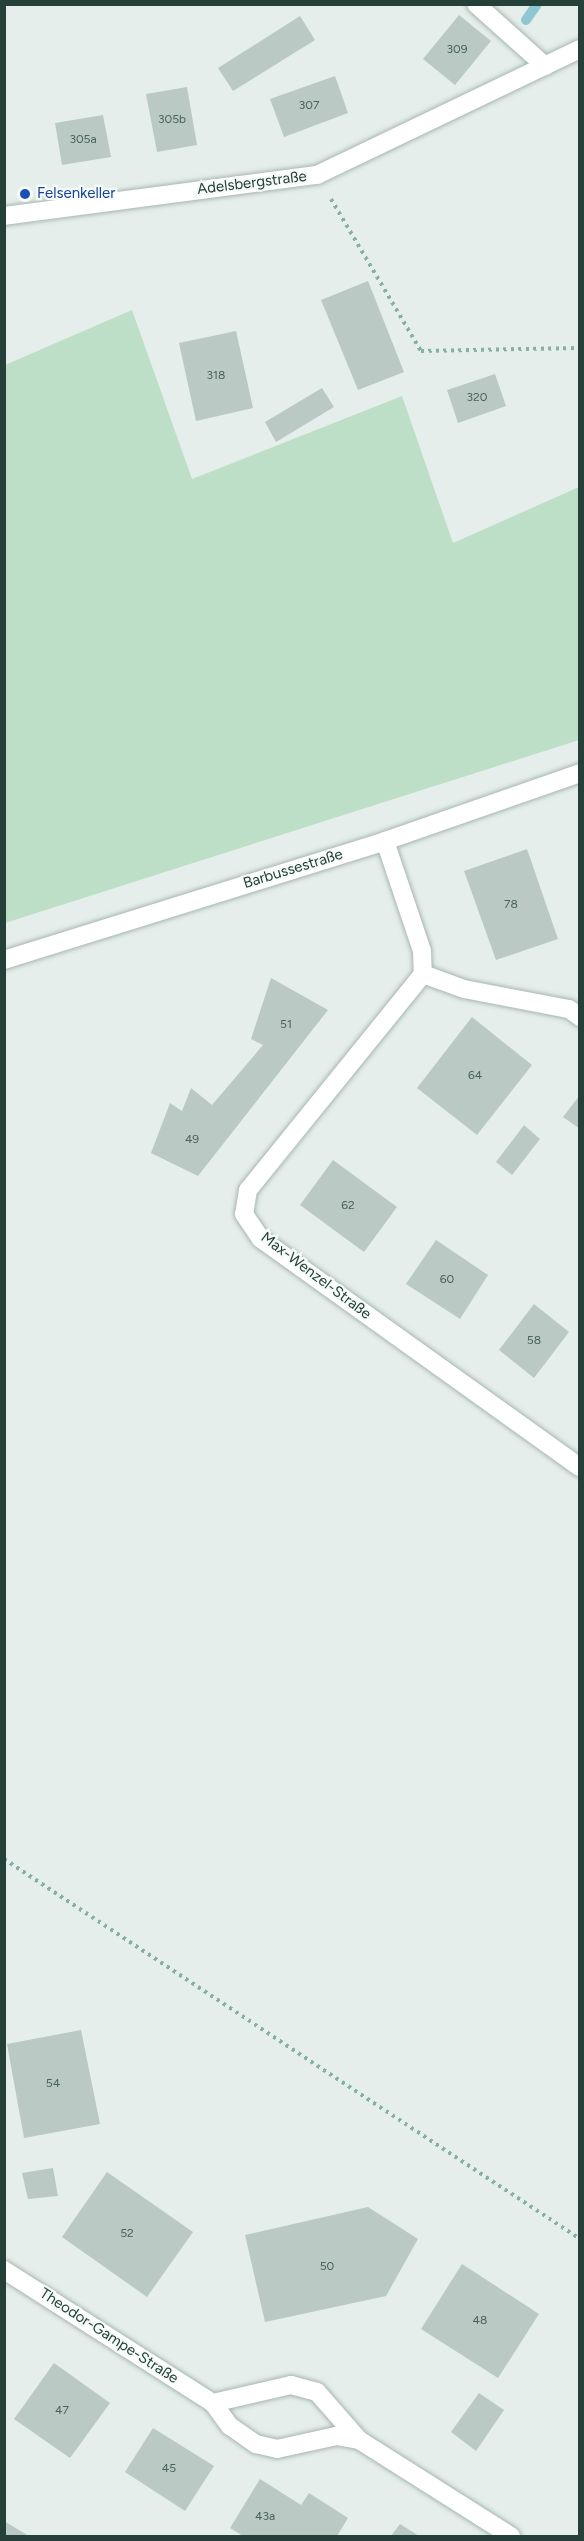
<!DOCTYPE html>
<html>
<head>
<meta charset="utf-8">
<style>
	body { margin:0 }
	#map { position:relative; width:584px; height:2541px; overflow:hidden; background:#e5eeea; font-family:Figtree,sans-serif }
	div>[style] { position:absolute }
	[style*='--x'] { left:calc(var(--x)*1px); top:calc(var(--y)*1px); width:calc(var(--w)*1px); rotate:calc(var(--a)*1deg) }
	.green>* { inset:0; background:#bedfc7 }
	.stream>* { height:10px; margin:-5px; padding:0 5px; transform-origin:5px; border-radius:5px; background:#8ec7d2 }
	.building>* { inset:0; background:#bac9c3 }
	.path>* { height:4px; margin-top:-2px; transform-origin:0; background:repeating-linear-gradient(90deg,#85b1a4 0 3px,transparent 0 7.5px) }
	.roads { filter:drop-shadow(0 0 2px #a7b6b1) drop-shadow(0 0 2px #a7b6b1) }
	.minor>* { height:18px; margin:-9px; padding:0 9px; transform-origin:9px; border-radius:9px; background:#fff }
	.dots>* { width:16px; height:16px; translate:-50% -50%; box-sizing:border-box; border:3px solid #f6faf8; border-radius:50% }
	span { translate:-50% -50%; white-space:nowrap; text-align:center; line-height:1.15; -webkit-text-stroke:4.5px #f6faf8; paint-order:stroke }
	.number-label { font-size:12px; color:#4a625c }
	.number-label span { -webkit-text-stroke-width:0 }
	.street-label { font-size:15px; color:#244039 }
	.transit-label { font-size:15px; color:#164399 }
	.left { translate:0 -50%; text-align:left }
	.frame { position:absolute; inset:0; border:6px solid #244039; pointer-events:none }
</style>
</head>
<body>
<div id="map">
	<div class="green">
		<div style="clip-path:polygon(132px 310px,192px 479px,402px 396px,453px 543px,579px 487px,579px 740px,5px 923px,5px 365px)"></div>
	</div>
	<div class="stream">
		<div style="--x:526;--y:20;--w:19;--a:-55"></div>
	</div>
	<div class="building">
		<div style="clip-path:polygon(459px 15px,491px 41px,455px 85px,423px 59px)"></div>
		<div style="clip-path:polygon(300px 16px,315px 40px,233px 91px,218px 68px)"></div>
		<div style="clip-path:polygon(335px 76px,348px 113px,284px 137px,270px 99px)"></div>
		<div style="clip-path:polygon(187px 87px,197px 145px,157px 152px,146px 94px)"></div>
		<div style="clip-path:polygon(103px 115px,111px 157px,62px 165px,55px 123px)"></div>
		<div style="clip-path:polygon(368px 281px,404px 372px,358px 390px,321px 300px)"></div>
		<div style="clip-path:polygon(236px 331px,253px 408px,196px 421px,179px 343px)"></div>
		<div style="clip-path:polygon(495px 374px,506px 406px,458px 423px,447px 390px)"></div>
		<div style="clip-path:polygon(322px 388px,334px 407px,276px 442px,265px 422px)"></div>
		<div style="clip-path:polygon(527px 849px,558px 939px,496px 960px,464px 871px)"></div>
		<div style="clip-path:polygon(271px 978px,328px 1010px,198px 1176px,151px 1153px,170px 1103px,182px 1111px,191px 1088px,212px 1105px,263px 1045px,251px 1039px)"></div>
		<div style="clip-path:polygon(472px 1017px,532px 1065px,477px 1135px,417px 1088px)"></div>
		<div style="clip-path:polygon(580px 1095px,580px 1129px,563px 1117px)"></div>
		<div style="clip-path:polygon(524px 1125px,540px 1139px,512px 1175px,496px 1162px)"></div>
		<div style="clip-path:polygon(333px 1160px,397px 1207px,364px 1252px,300px 1205px)"></div>
		<div style="clip-path:polygon(436px 1240px,488px 1275px,460px 1319px,406px 1284px)"></div>
		<div style="clip-path:polygon(534px 1304px,569px 1332px,534px 1378px,499px 1350px)"></div>
		<div style="clip-path:polygon(81px 2030px,100px 2124px,24px 2138px,7px 2044px)"></div>
		<div style="clip-path:polygon(53px 2168px,58px 2196px,28px 2199px,22px 2173px)"></div>
		<div style="clip-path:polygon(107px 2172px,193px 2232px,147px 2297px,62px 2237px)"></div>
		<div style="clip-path:polygon(368px 2207px,418px 2239px,386px 2296px,265px 2322px,245px 2235px)"></div>
		<div style="clip-path:polygon(462px 2264px,539px 2314px,498px 2378px,421px 2329px)"></div>
		<div style="clip-path:polygon(54px 2363px,110px 2403px,70px 2458px,14px 2419px)"></div>
		<div style="clip-path:polygon(479px 2393px,504px 2410px,476px 2451px,451px 2432px)"></div>
		<div style="clip-path:polygon(153px 2428px,214px 2466px,185px 2511px,125px 2472px)"></div>
		<div style="clip-path:polygon(260px 2479px,301px 2505px,309px 2493px,348px 2518px,337px 2536px,243px 2536px,230px 2528px)"></div>
		<div style="clip-path:polygon(4px 2521px,29px 2536px,4px 2536px)"></div>
		<div style="clip-path:polygon(400px 2524px,419px 2536px,391px 2536px)"></div>
	</div>
	<div class="path">
		<div style="--x:331;--y:199;--w:177;--a:59.4"></div>
		<div style="--x:421;--y:351;--w:159;--a:-1.1"></div>
		<div style="--x:4;--y:1859;--w:690;--a:33.41"></div>
	</div>
	<div class="roads">
		<div class="minor">
			<div style="--x:476;--y:4;--w:93;--a:41.9"></div>
			<div style="--x:4;--y:216;--w:316;--a:-7.5"></div>
			<div style="--x:317;--y:175;--w:292;--a:-25.6"></div>
			<div style="--x:385;--y:841;--w:116;--a:71.4"></div>
			<div style="--x:422;--y:951;--w:23;--a:88"></div>
			<div style="--x:423;--y:974;--w:278;--a:129"></div>
			<div style="--x:248;--y:1190;--w:24;--a:99"></div>
			<div style="--x:244;--y:1214;--w:30;--a:56"></div>
			<div style="--x:261;--y:1239;--w:392;--a:35.6"></div>
			<div style="--x:4;--y:960;--w:399;--a:-17.3"></div>
			<div style="--x:385;--y:841;--w:207;--a:-19.2"></div>
			<div style="--x:423;--y:974;--w:44;--a:20.1"></div>
			<div style="--x:464;--y:989;--w:107;--a:10.8"></div>
			<div style="--x:569;--y:1009;--w:14;--a:36"></div>
			<div style="--x:4;--y:2270;--w:248;--a:32.5"></div>
			<div style="--x:213;--y:2403;--w:29;--a:54"></div>
			<div style="--x:230;--y:2426;--w:32;--a:35"></div>
			<div style="--x:256;--y:2444;--w:22;--a:13"></div>
			<div style="--x:277;--y:2449;--w:60;--a:-12.4"></div>
			<div style="--x:336;--y:2436;--w:23;--a:10"></div>
			<div style="--x:213;--y:2403;--w:80;--a:-13"></div>
			<div style="--x:291;--y:2385;--w:27;--a:15"></div>
			<div style="--x:317;--y:2392;--w:64;--a:48.8"></div>
			<div style="--x:359;--y:2440;--w:180;--a:32.3"></div>
		</div>
	</div>
	<div class="dots">
		<div style="left:25px;top:194px;background:#1a4fb4"></div>
	</div>
	<div class="number-label">
		<span style="left:457px;top:50px">309</span>
		<span style="left:309px;top:106px">307</span>
		<span style="left:172px;top:120px">305b</span>
		<span style="left:83px;top:140px">305a</span>
		<span style="left:216px;top:376px">318</span>
		<span style="left:477px;top:398px">320</span>
		<span style="left:511px;top:905px">78</span>
		<span style="left:286px;top:1025px">51</span>
		<span style="left:475px;top:1076px">64</span>
		<span style="left:192px;top:1140px">49</span>
		<span style="left:348px;top:1206px">62</span>
		<span style="left:447px;top:1280px">60</span>
		<span style="left:534px;top:1341px">58</span>
		<span style="left:53px;top:2084px">54</span>
		<span style="left:127px;top:2234px">52</span>
		<span style="left:327px;top:2267px">50</span>
		<span style="left:480px;top:2321px">48</span>
		<span style="left:62px;top:2411px">47</span>
		<span style="left:169px;top:2469px">45</span>
		<span style="left:265px;top:2517px">43a</span>
	</div>
	<div class="street-label">
		<span style="left:252px;top:183px;rotate:-7deg">Adelsbergstraße</span>
		<span style="left:293px;top:869px;rotate:-17deg">Barbussestraße</span>
		<span style="left:316px;top:1276px;rotate:37deg">Max-Wenzel-Straße</span>
		<span style="left:109px;top:2336px;rotate:33deg">Theodor-Gampe-Straße</span>
	</div>
	<div class="transit-label">
		<span class="left" style="left:37px;top:194px">Felsenkeller</span>
	</div>
	<div class="frame"></div>
</div>
</body>
</html>
